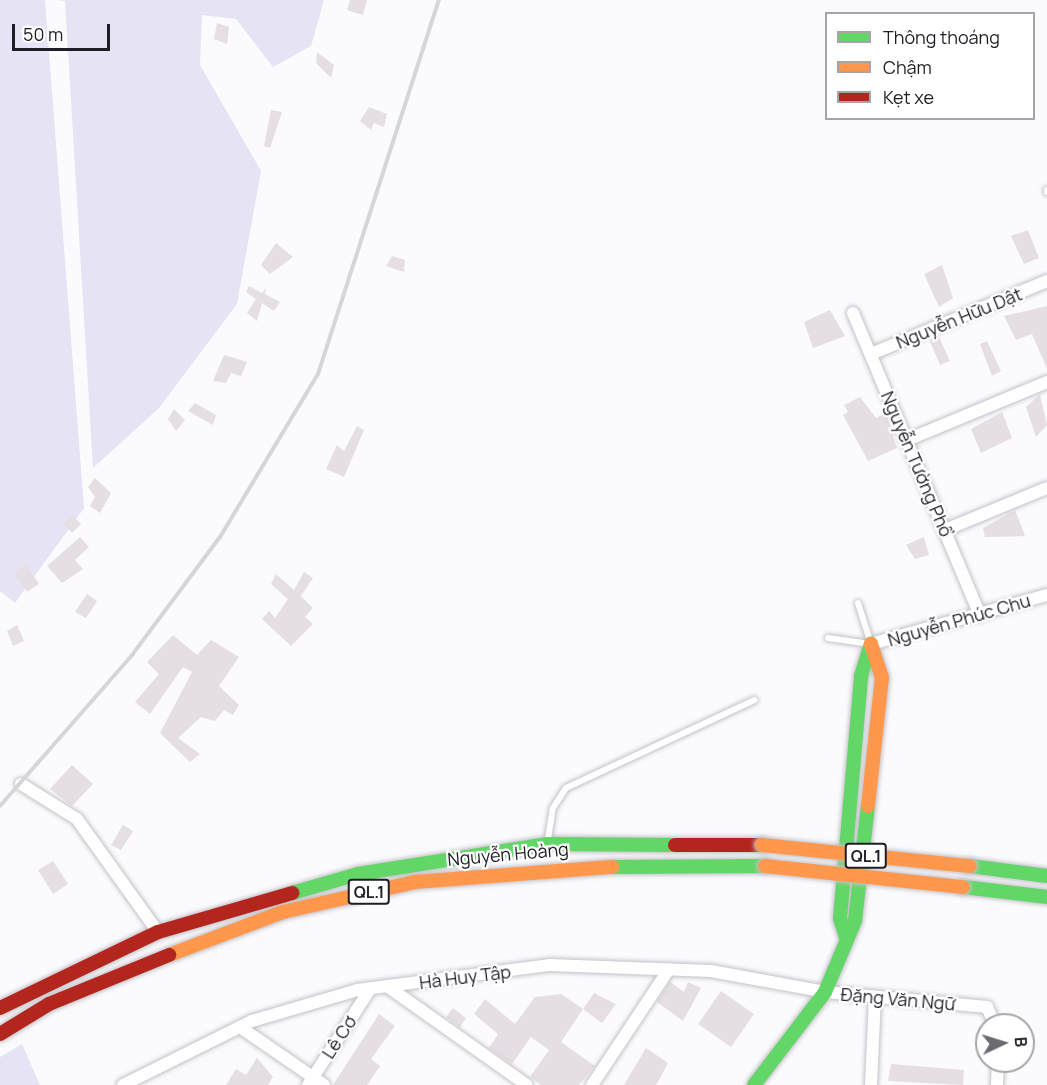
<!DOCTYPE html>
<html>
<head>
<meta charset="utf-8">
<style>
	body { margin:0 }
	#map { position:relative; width:1047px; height:1085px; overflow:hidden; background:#fbfafd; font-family:Manrope,sans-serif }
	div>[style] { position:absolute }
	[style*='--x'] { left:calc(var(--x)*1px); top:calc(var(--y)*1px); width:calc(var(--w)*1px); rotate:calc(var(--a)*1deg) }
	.green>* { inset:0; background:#e6e4f4 }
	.building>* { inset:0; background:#e5dfe5 }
	.roads { filter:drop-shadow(0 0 2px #c3c2c8) drop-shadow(0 0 2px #c3c2c8) }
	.lane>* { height:6px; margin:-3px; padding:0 3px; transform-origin:3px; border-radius:3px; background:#fefeff }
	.street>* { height:12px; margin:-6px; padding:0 6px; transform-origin:6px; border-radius:6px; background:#fefeff }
	.fast>* { height:14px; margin:-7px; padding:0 7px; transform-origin:7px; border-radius:7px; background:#63d668 }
	.slow>* { height:14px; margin:-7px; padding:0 7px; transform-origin:7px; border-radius:7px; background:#ff974d }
	.jam>* { height:14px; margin:-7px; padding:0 7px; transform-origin:7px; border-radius:7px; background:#b3261e }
	.rail>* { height:4px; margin:-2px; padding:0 2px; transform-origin:2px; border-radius:2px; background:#d6d5d7 }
	.bridges { filter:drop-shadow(0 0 2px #c3c2c8) drop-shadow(0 0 2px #c3c2c8) }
	.slow-bridge>* { height:14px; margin:-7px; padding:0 7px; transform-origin:7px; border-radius:7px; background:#ff974d }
	span { translate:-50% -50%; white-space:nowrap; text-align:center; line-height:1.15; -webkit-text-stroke:4.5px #fff; paint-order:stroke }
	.shield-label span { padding:2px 4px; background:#fff; border:2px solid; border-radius:4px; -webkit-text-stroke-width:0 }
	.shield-label { font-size:16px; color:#1e1d26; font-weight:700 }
	.street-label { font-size:18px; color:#1e1d26 }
	.legend { position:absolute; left:825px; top:12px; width:210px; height:108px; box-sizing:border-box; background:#fff; border:2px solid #a5a5a8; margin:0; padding:8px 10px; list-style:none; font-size:18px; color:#1e1d26 }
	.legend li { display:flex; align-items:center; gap:12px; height:30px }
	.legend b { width:30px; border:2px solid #a5a5a8 }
	.north { position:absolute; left:975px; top:1013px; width:60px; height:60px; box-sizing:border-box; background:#fff; border:2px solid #a5a5a8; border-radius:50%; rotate:86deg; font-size:16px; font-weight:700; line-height:24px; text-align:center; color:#1e1d26 }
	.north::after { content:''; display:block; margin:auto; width:21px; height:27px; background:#6b6a71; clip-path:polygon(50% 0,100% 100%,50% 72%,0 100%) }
	.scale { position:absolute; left:12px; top:24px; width:98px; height:27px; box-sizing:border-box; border:3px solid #1e1d26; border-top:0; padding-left:8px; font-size:18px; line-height:21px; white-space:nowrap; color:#1e1d26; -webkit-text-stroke:4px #fff; paint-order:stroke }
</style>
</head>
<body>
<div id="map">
	<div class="green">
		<div style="clip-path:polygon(0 0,45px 0,84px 508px,15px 603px,0 591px)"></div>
		<div style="clip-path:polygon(58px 0,324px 0,311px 46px,273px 67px,236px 19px,202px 15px,200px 65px,261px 171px,237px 304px,159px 408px,93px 468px,65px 1px)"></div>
		<div style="clip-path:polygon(22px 1044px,40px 1085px,0 1085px,0 1057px)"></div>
	</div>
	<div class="building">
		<div style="clip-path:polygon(350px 0,367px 0,363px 15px,347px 10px)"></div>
		<div style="clip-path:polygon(217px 23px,229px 27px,227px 44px,214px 39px)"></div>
		<div style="clip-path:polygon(317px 52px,334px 65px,331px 78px,316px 63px)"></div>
		<div style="clip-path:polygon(369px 107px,387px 114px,384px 127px,374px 123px,371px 130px,360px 121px)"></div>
		<div style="clip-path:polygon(271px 110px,282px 112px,270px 148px,264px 146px)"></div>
		<div style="clip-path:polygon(1028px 230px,1039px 258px,1024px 264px,1011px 236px)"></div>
		<div style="clip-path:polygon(276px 243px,293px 257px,270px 274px,261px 265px)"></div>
		<div style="clip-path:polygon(392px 256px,405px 260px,404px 272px,386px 266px)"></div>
		<div style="clip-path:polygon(942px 265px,953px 298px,939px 307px,924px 274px)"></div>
		<div style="clip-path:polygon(249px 286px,262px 293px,266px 288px,265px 294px,280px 302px,274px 311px,262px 303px,257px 321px,247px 313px,256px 299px,246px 292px)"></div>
		<div style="clip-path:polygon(1047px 306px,1047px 369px,1032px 334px,1016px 340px,1004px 316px)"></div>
		<div style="clip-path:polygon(830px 310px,845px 336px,813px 348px,804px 322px)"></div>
		<div style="clip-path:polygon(938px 335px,950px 361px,940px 365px,929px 339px)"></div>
		<div style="clip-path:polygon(987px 341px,1001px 371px,992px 376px,980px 344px)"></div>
		<div style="clip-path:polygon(224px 355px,247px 362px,241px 376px,231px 373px,226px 383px,213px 381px)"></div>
		<div style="clip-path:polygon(1040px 394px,1047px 425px,1036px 437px,1026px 407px)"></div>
		<div style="clip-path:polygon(860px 397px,876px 418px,886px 413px,897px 448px,868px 461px,843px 415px,848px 412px,844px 405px)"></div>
		<div style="clip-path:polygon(195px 403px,216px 415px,213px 425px,188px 411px)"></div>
		<div style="clip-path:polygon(174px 409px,185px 420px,176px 431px,168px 419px)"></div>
		<div style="clip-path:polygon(1002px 412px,1012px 438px,981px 453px,971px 429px)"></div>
		<div style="clip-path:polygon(357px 426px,364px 430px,344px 477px,326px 469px,337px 445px,344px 451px)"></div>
		<div style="clip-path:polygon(95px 478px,111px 493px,100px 513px,90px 506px,95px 497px,88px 487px)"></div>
		<div style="clip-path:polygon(1015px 510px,1025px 536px,985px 537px,983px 528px)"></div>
		<div style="clip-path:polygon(72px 514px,81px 524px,72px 533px,63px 523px)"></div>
		<div style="clip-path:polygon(80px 537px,89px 547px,75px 560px,83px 569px,62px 583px,47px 566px)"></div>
		<div style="clip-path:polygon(924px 537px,929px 555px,915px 559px,906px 545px)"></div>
		<div style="clip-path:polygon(26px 565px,39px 584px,27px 592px,14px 573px)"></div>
		<div style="clip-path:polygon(304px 572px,313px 578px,301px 596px,313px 608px,305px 617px,313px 624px,291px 646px,262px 619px,269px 611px,275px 618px,288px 599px,271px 584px,276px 574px,294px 590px)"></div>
		<div style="clip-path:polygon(87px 594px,97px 601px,86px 618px,75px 612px)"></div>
		<div style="clip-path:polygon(17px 625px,24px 641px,13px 646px,7px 631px)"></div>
		<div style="clip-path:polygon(173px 635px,197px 655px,211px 640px,239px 657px,219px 686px,239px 705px,233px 715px,224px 710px,215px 721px,201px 717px,178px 738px,200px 754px,190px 762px,160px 733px,192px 672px,183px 667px,150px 714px,135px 702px,159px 674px,147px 662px)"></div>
		<div style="clip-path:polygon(72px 765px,93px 784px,72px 806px,50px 789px)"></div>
		<div style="clip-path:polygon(123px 825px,133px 831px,121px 850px,111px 845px)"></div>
		<div style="clip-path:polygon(53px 861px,68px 884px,53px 894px,38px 870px)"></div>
		<div style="clip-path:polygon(670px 982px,684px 992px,688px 982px,701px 988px,683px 1021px,657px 1002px)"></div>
		<div style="clip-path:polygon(721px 991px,754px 1014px,731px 1047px,698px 1024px)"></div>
		<div style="clip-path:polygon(594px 993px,616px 1004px,602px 1023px,583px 1009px,561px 1042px,595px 1066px,579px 1085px,541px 1085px,530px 1077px,549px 1050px,531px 1037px,512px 1064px,489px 1048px,498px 1034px,474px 1014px,485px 999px,515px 1024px,535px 997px,561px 994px,583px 1009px)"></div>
		<div style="clip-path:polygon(453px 1008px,466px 1018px,460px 1027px,446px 1017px)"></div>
		<div style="clip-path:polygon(379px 1014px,395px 1026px,371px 1059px,380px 1066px,367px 1085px,333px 1085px)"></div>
		<div style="clip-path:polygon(646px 1048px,668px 1063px,660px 1078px,656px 1085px,624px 1085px)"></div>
		<div style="clip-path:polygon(257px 1058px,273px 1077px,268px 1085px,226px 1085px,236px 1069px,246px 1075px)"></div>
		<div style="clip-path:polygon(891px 1064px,964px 1070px,963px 1085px,888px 1081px)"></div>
	</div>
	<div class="roads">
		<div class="lane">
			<div style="--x:1047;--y:190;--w:2;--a:90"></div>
			<div style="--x:828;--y:638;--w:43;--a:7.9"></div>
			<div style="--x:871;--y:644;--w:43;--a:-107.6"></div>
			<div style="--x:548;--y:839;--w:31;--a:-81"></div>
			<div style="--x:553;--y:808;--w:24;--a:-57"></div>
			<div style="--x:566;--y:788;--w:208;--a:-25"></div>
		</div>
		<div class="street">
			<div style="--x:853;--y:313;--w:328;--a:67.2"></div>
			<div style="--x:871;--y:354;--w:191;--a:-22.5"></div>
			<div style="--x:907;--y:440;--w:152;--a:-22.5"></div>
			<div style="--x:945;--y:530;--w:110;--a:-22.4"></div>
			<div style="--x:871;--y:644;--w:183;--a:-15.6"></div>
			<div style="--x:21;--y:784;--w:66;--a:32"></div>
			<div style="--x:77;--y:819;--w:139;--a:54.4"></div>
			<div style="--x:387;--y:986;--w:171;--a:35.3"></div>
			<div style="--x:240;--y:1027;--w:102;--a:34.6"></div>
			<div style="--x:123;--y:1085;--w:144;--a:-26.4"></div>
			<div style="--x:252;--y:1021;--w:109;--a:-16.4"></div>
			<div style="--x:357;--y:990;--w:195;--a:-7.4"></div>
			<div style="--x:550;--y:965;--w:161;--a:2.1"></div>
			<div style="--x:711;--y:971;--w:116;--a:10.4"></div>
			<div style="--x:825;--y:992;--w:163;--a:5.3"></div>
			<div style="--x:987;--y:1007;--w:20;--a:66"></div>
			<div style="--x:308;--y:1085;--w:114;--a:-57.1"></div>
			<div style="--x:592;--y:1085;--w:139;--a:-56.4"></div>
			<div style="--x:871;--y:1085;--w:88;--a:-87.4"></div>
			<div style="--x:997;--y:1085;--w:24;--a:-88"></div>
		</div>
		<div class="fast">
			<div style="--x:970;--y:866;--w:78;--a:7.4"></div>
			<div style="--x:612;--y:867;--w:153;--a:-0.4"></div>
			<div style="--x:963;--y:887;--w:85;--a:6.8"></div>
			<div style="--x:292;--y:893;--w:69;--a:-16.1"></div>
			<div style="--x:358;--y:874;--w:191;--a:-9"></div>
			<div style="--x:547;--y:844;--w:128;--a:0.4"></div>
			<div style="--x:846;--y:937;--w:20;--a:-108"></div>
			<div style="--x:840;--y:918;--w:243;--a:-85"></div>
			<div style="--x:861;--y:676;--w:34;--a:-73"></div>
			<div style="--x:754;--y:1085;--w:117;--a:-52.6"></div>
			<div style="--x:825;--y:992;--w:77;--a:-67.1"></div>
			<div style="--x:855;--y:921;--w:116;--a:-83.6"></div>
		</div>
		<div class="slow">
			<div style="--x:868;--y:806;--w:129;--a:-83.8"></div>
			<div style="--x:882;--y:678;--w:36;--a:-108"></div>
			<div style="--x:169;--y:955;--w:122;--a:-20.7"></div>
			<div style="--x:283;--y:912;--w:135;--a:-12.8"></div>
			<div style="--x:415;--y:882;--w:198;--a:-4.4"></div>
		</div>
		<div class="jam">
			<div style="--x:675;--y:845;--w:87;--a:0"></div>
			<div style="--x:0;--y:1008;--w:175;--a:-25.7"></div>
			<div style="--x:158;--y:932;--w:140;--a:-16.2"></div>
			<div style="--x:0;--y:1034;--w:57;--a:-31.5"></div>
			<div style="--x:49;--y:1004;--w:130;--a:-22.2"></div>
		</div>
	</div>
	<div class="rail">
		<div style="--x:0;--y:806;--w:201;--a:-48.8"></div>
		<div style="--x:132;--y:655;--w:147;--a:-53.3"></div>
		<div style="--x:220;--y:537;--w:190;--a:-59"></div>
		<div style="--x:318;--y:374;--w:393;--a:-72.1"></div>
	</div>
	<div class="bridges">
		<div class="slow-bridge">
			<div style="--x:762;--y:845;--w:209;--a:5.8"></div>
			<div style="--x:765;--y:866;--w:199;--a:6.1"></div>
		</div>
	</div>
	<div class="shield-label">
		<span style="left:866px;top:856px">QL.1</span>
		<span style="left:369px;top:892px">QL.1</span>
	</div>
	<div class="street-label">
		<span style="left:959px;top:318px;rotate:-22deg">Nguyễn Hữu Dật</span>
		<span style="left:917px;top:464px;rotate:67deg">Nguyễn Tường Phổ</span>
		<span style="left:959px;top:620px;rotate:-16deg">Nguyễn Phúc Chu</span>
		<span style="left:508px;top:854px;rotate:-5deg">Nguyễn Hoàng</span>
		<span style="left:465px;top:977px;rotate:-7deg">Hà Huy Tập</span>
		<span style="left:898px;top:999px;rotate:5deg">Đặng Văn Ngữ</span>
		<span style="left:339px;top:1037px;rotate:-57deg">Lê Cơ</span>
	</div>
	<ul class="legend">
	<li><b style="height:8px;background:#63d668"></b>Thông thoáng</li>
	<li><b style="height:8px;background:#ff974d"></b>Chậm</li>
	<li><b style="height:8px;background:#b3261e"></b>Kẹt xe</li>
	</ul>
	<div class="north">B</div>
	<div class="scale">50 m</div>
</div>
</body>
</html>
